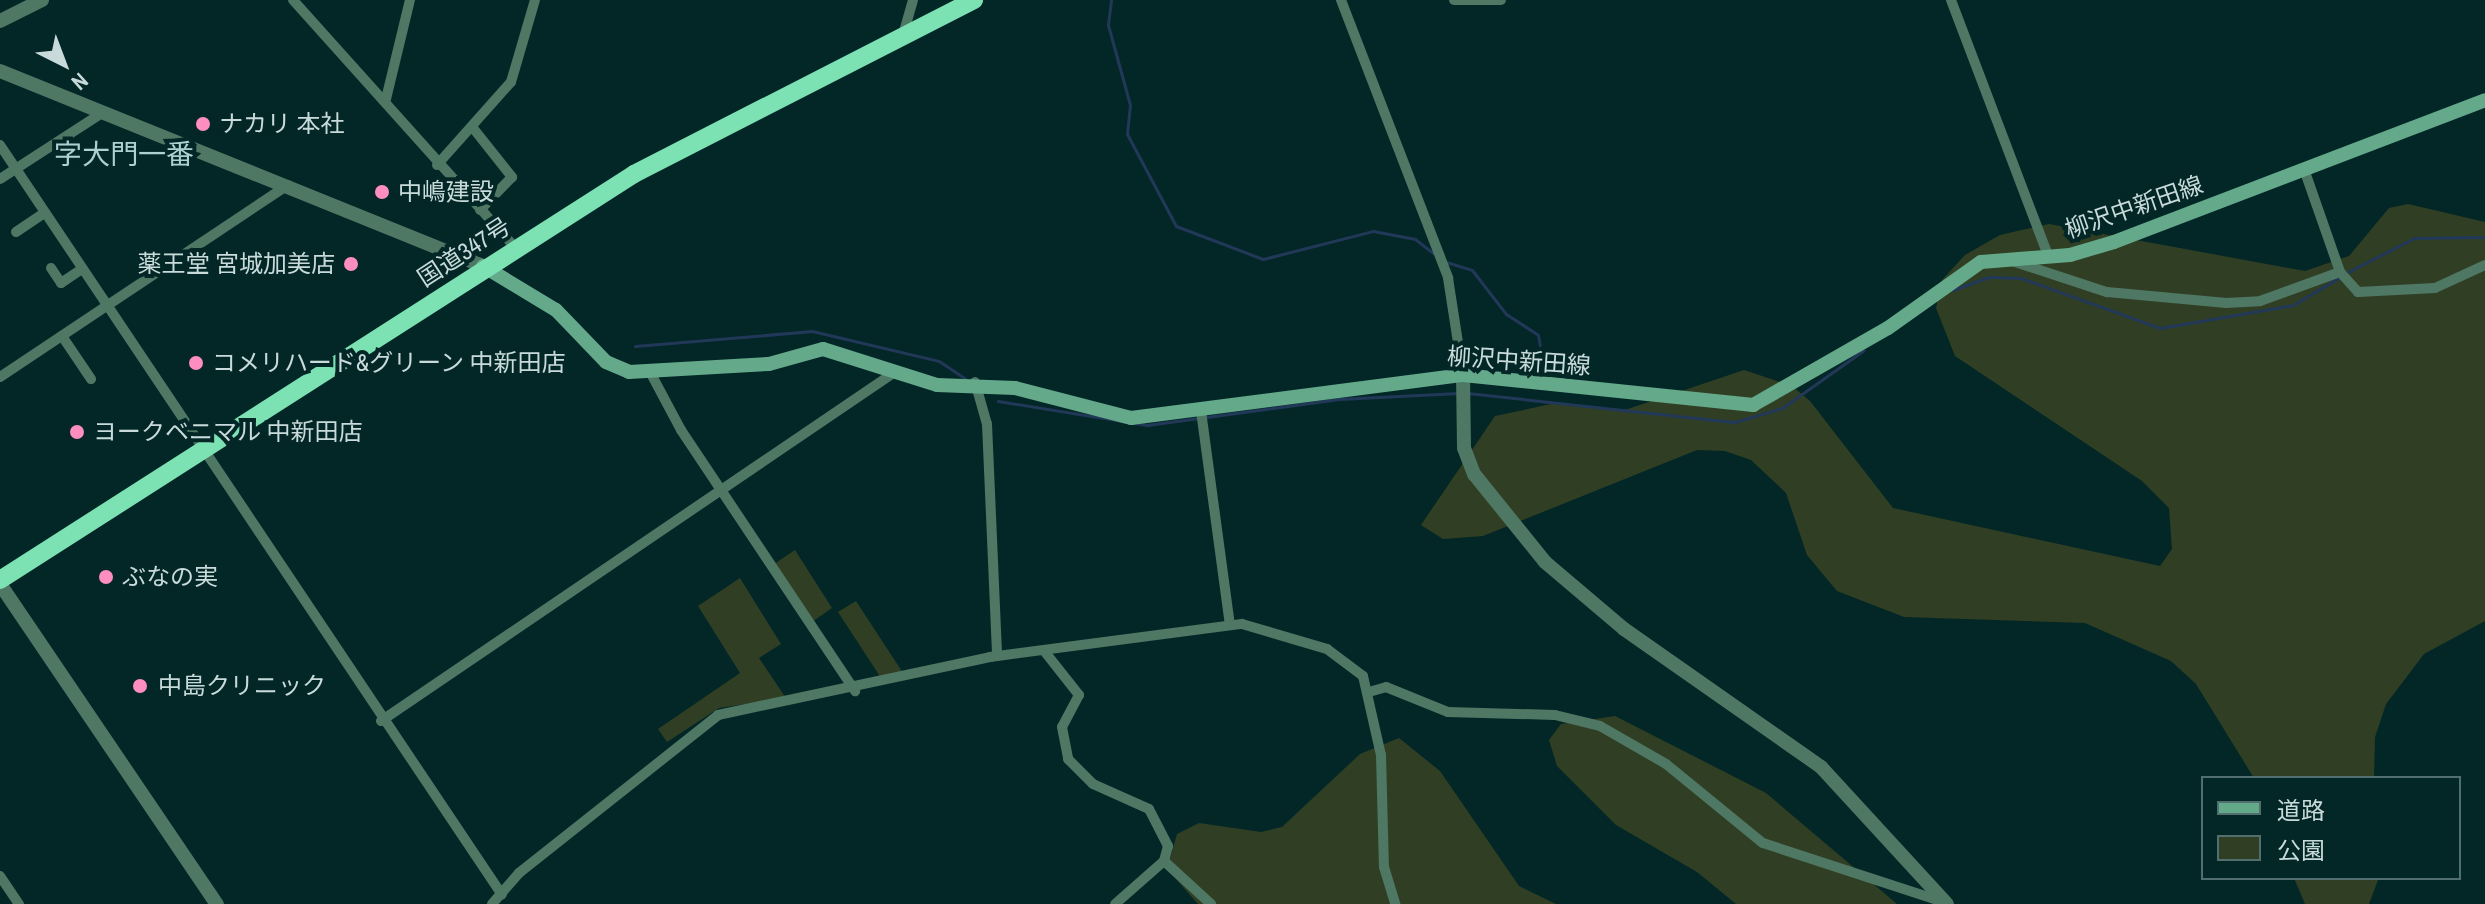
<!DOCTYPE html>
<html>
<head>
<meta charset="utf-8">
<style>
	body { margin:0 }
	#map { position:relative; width:2485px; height:904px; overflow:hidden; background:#032727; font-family:"Archivo Narrow","Noto Sans JP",sans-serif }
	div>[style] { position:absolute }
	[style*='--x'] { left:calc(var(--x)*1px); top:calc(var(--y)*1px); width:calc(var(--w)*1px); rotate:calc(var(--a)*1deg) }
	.green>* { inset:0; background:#303f24 }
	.stream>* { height:3px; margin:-1.5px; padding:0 1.5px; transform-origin:1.5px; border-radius:1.5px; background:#223859 }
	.minor>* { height:10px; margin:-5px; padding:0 5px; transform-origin:5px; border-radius:5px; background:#4e7764 }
	.tertiary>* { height:14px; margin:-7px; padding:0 7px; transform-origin:7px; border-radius:7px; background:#4e7764 }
	.secondary>* { height:14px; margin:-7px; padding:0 7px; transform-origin:7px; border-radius:7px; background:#64a98a }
	.trunk>* { height:18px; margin:-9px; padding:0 9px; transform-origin:9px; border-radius:9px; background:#7ce2b4 }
	.dots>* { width:22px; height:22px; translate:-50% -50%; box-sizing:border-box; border:4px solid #032727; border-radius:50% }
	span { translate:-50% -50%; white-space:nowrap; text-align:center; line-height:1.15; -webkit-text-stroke:8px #032727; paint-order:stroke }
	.poi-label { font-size:24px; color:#c8dada }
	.left { translate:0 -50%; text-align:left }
	.right { translate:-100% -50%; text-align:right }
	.street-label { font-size:24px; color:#c8dada }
	.quarter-label { font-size:28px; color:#acd1d1 }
	.legend { position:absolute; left:2201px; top:776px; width:260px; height:104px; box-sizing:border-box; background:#032727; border:2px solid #526f6f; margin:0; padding:10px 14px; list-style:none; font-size:24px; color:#c8dada }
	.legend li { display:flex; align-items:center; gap:16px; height:40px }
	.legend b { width:40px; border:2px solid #526f6f }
	.north { position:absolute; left:24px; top:24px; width:80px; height:80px; -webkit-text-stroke:6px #032727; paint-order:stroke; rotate:138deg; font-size:22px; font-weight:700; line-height:32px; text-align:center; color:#c8dada }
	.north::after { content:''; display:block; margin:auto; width:28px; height:36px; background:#c8dada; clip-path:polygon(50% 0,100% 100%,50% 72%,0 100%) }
</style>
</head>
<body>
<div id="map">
	<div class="green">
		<div style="clip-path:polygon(2408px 204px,2485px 222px,2485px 621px,2424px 654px,2386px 704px,2375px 737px,2374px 778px,2254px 778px,2196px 684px,2171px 661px,2085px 623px,1904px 617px,1837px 591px,1807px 555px,1786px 493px,1751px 460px,1725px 451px,1697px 450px,1483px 536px,1443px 539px,1421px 525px,1495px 416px,1556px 403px,1625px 410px,1744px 370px,1792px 386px,1810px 401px,1893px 508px,2160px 566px,2172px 549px,2169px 508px,2142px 481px,1955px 356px,1936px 308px,1942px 280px,1965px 255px,2000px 235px,2049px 224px,2305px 271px,2349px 256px,2389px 208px)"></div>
		<div style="clip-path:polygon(795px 550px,832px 608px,812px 622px,773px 565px)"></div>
		<div style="clip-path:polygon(740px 578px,781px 644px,759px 658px,786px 698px,719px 708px,667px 742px,658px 729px,740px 673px,698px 606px)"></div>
		<div style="clip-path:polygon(856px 601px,905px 676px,883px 681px,838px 612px)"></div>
		<div style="clip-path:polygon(1615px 716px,1766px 793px,1897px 904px,1736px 904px,1697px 872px,1616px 825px,1557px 766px,1549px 740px,1561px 724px)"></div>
		<div style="clip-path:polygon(1399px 738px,1440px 771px,1519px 886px,1556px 904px,1198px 904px,1167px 869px,1177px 834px,1199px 823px,1261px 832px,1282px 827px,1360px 754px)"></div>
		<div style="clip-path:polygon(2294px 878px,2378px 878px,2378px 880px,2369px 904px,2305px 904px)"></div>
	</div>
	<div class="stream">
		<div style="--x:1111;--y:0;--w:25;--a:97"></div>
		<div style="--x:1108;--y:25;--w:83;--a:74.6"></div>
		<div style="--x:1130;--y:105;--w:29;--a:96"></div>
		<div style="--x:1127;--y:134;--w:104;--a:62"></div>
		<div style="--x:1176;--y:226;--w:93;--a:20.8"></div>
		<div style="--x:1263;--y:259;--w:114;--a:-14.3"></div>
		<div style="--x:1373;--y:231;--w:43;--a:10.8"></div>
		<div style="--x:1415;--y:239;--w:23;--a:38"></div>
		<div style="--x:1446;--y:262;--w:27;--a:17"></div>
		<div style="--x:1472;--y:270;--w:56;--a:52.3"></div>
		<div style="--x:1506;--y:314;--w:38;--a:33"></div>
		<div style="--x:1538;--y:335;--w:46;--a:79.9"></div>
		<div style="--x:2346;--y:273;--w:76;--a:-27.2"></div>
		<div style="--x:2414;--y:238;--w:71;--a:-0.8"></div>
		<div style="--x:1953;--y:290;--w:38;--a:-20"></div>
		<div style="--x:1989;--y:277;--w:32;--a:2"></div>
		<div style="--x:2021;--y:278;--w:148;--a:19.8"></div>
		<div style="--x:2160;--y:328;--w:135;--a:-9.8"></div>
		<div style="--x:2293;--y:305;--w:55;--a:-30.8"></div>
		<div style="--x:635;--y:346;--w:178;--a:-4.8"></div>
		<div style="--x:812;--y:331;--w:130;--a:13.3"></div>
		<div style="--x:939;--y:361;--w:36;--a:34"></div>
		<div style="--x:1467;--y:393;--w:270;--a:6.2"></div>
		<div style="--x:1735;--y:422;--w:49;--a:-16.6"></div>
		<div style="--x:1782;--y:408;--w:100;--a:-35.3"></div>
		<div style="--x:998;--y:401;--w:151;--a:9.2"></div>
		<div style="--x:1147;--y:425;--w:194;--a:-7.7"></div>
		<div style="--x:1339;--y:399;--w:120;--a:-2.9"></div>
	</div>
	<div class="minor">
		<div style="--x:293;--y:0;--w:332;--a:48.1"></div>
		<div style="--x:1341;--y:0;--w:298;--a:68.9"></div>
		<div style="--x:1448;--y:278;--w:98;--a:81.2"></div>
		<div style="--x:1454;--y:0;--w:47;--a:0"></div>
		<div style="--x:1951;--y:0;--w:274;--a:69.2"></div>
		<div style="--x:903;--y:35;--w:36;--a:-74"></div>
		<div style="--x:386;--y:99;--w:102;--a:-76.4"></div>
		<div style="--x:473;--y:128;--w:63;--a:51.5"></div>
		<div style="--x:512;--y:177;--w:46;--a:134.1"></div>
		<div style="--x:0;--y:145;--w:902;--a:56.2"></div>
		<div style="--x:437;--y:165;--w:111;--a:-48.3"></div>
		<div style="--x:511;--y:82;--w:85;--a:-73.7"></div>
		<div style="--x:2304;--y:169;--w:109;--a:70.7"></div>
		<div style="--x:2340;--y:272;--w:27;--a:48"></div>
		<div style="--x:2358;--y:292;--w:77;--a:-3"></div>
		<div style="--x:2435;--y:288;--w:55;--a:-24.7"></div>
		<div style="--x:0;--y:179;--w:121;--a:-32.9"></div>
		<div style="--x:16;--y:232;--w:34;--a:-34"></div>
		<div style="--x:2015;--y:262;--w:97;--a:18.1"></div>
		<div style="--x:2107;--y:292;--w:120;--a:5.3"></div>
		<div style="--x:2226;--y:303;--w:34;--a:-3"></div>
		<div style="--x:2260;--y:301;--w:85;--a:-19.9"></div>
		<div style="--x:51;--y:268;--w:18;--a:56"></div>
		<div style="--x:61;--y:283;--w:25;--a:-34"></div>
		<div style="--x:62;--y:336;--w:52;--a:56"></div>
		<div style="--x:649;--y:370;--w:68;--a:61.9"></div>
		<div style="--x:681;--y:430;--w:314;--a:56.3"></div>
		<div style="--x:0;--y:377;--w:346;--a:-33.7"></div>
		<div style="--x:975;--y:382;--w:44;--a:74.1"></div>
		<div style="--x:987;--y:424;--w:232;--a:87.5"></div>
		<div style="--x:1201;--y:411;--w:216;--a:82.3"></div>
		<div style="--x:1045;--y:652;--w:55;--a:51.7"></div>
		<div style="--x:1079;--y:695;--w:36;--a:118"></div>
		<div style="--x:1062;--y:727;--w:33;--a:79"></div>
		<div style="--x:1068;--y:759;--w:35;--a:45"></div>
		<div style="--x:1093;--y:784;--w:61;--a:24.1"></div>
		<div style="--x:1149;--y:809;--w:42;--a:62.8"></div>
		<div style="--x:1168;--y:846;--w:16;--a:105"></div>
		<div style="--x:1164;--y:861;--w:65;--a:138.7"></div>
		<div style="--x:1369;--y:692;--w:18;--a:-16"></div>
		<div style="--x:1386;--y:687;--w:67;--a:22"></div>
		<div style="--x:1448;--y:712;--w:107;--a:1.6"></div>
		<div style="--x:1555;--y:715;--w:46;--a:13.7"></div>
		<div style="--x:1600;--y:726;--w:76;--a:29.9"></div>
		<div style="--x:1666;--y:764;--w:125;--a:39.2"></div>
		<div style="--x:1763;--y:843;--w:190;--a:18.1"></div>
		<div style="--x:381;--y:721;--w:621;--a:-34.18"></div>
		<div style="--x:1164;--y:861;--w:64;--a:42.5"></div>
		<div style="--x:0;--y:876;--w:34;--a:56"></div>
		<div style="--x:492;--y:904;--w:41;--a:-48.9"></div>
		<div style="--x:519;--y:873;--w:254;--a:-38.4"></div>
		<div style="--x:718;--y:715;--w:278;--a:-12"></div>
		<div style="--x:990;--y:657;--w:254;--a:-7.5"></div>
		<div style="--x:1242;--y:624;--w:89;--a:16.4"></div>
		<div style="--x:1327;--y:649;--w:45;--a:36.9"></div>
		<div style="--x:1363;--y:676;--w:81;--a:77.2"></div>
		<div style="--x:1381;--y:755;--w:112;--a:88.5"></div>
		<div style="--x:1384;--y:867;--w:39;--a:73"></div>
	</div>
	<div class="tertiary">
		<div style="--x:0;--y:21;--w:47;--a:-26.6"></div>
		<div style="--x:0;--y:71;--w:521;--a:21.99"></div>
		<div style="--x:1463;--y:375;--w:73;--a:89.2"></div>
		<div style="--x:1464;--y:448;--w:28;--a:69"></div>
		<div style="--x:1474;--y:474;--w:113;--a:51.1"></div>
		<div style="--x:1545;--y:562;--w:104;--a:40.3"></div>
		<div style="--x:1624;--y:629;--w:241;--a:35"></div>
		<div style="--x:1821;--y:767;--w:186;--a:47.4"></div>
		<div style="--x:0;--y:584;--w:387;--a:55.9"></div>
	</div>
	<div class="secondary">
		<div style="--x:483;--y:266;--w:85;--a:31.1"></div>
		<div style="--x:556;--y:310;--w:72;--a:46.1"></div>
		<div style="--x:606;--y:362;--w:25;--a:23"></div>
		<div style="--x:629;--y:372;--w:140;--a:-3.3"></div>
		<div style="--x:769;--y:364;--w:56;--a:-15.5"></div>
		<div style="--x:823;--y:349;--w:120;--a:17.5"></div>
		<div style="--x:937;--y:385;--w:78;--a:2.2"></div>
		<div style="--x:1015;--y:388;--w:120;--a:14.5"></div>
		<div style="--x:1131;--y:418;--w:335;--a:-7.4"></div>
		<div style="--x:1463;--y:375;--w:292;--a:5.9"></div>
		<div style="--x:1753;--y:405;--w:155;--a:-29.7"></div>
		<div style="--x:1888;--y:328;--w:114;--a:-35.4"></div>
		<div style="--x:1981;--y:262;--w:89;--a:-4.5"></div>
		<div style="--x:2070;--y:255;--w:46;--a:-16.5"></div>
		<div style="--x:2114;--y:242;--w:397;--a:-20.9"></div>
	</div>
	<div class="trunk">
		<div style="--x:0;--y:580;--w:753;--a:-32.63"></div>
		<div style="--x:634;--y:174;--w:382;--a:-27.1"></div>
	</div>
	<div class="dots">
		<div style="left:203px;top:124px;background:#fd8ebf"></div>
		<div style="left:382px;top:192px;background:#fd8ebf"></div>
		<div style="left:351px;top:264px;background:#fd8ebf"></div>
		<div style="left:196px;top:363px;background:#fd8ebf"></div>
		<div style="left:77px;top:432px;background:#fd8ebf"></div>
		<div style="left:106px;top:577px;background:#fd8ebf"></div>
		<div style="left:140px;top:686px;background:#fd8ebf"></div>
	</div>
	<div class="poi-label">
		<span class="left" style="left:219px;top:124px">ナカリ 本社</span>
		<span class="left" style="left:398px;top:192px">中嶋建設</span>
		<span class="right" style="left:335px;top:264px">薬王堂 宮城加美店</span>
		<span class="left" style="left:212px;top:363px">コメリハード&amp;グリーン 中新田店</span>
		<span class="left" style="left:93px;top:432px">ヨークベニマル 中新田店</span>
		<span class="left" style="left:122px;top:577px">ぶなの実</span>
		<span class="left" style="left:158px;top:686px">中島クリニック</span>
	</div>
	<div class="street-label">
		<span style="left:2134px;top:207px;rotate:-19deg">柳沢中新田線</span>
		<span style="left:464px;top:252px;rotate:-33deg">国道347号</span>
		<span style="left:1519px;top:361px;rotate:4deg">柳沢中新田線</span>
	</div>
	<div class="quarter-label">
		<span style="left:124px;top:154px">字大門一番</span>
	</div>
	<ul class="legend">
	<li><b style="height:10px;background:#64a98a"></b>道路</li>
	<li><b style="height:22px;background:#303f24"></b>公園</li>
	</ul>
	<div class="north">N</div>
</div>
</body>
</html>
